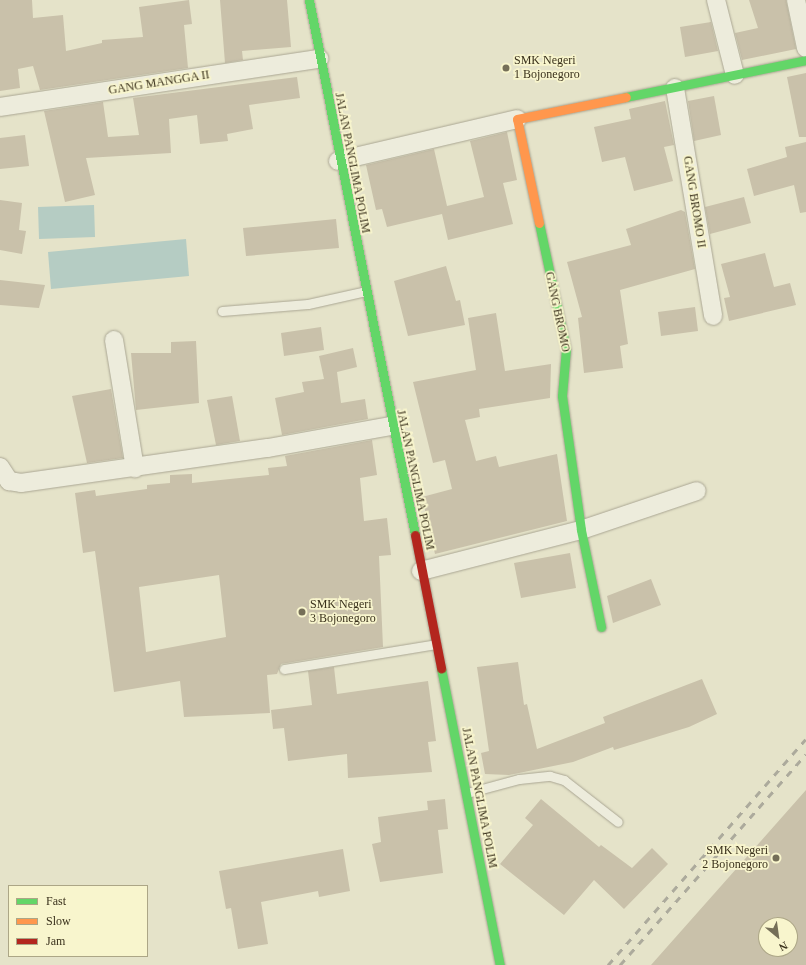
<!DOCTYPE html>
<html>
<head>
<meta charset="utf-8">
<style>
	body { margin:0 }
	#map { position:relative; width:806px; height:965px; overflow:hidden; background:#e5e3c9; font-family:"Times New Roman",serif }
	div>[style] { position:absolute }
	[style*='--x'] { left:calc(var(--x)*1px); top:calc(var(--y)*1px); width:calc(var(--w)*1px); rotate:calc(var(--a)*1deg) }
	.water>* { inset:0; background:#b5ccc3 }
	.building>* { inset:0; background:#c9c1aa }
	.roads { filter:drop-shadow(0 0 1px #aaa693) drop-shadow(0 0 1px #aaa693) }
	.lane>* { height:9px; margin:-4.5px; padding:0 4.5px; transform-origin:4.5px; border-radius:4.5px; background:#edecdc }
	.street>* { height:18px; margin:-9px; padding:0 9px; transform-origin:9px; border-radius:9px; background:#edecdc }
	.fast>* { height:9px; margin:-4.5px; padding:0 4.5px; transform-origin:4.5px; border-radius:4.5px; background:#63d668 }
	.slow>* { height:9px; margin:-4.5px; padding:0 4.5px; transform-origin:4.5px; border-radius:4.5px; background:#ff974d }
	.jam>* { height:9px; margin:-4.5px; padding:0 4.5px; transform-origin:4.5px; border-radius:4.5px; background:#b3261e }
	.rail>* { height:3px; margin-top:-1.5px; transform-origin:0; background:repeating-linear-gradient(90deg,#acaa9c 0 7px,transparent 0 14px) }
	.dots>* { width:11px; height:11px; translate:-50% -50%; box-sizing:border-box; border:2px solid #f8f5cd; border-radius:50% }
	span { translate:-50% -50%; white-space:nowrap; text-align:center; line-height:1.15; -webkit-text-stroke:3.5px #f8f5cd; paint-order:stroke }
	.poi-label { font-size:12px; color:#39301b }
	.left { translate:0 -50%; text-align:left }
	.right { translate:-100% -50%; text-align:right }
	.street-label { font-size:12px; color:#39301b }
	.legend { position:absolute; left:8px; top:885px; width:140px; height:72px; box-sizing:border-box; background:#f8f5cd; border:1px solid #aca686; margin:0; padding:5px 7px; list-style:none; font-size:12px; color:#39301b }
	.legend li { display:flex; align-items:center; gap:8px; height:20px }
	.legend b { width:20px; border:1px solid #aca686 }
	.north { position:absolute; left:758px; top:917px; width:40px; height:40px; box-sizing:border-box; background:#f8f5cd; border:1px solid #aca686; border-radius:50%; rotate:151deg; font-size:11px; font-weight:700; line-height:16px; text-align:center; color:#39301b }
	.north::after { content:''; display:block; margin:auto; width:14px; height:18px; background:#756f58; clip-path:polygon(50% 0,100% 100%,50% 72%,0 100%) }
</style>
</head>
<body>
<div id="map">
	<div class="water">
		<div style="clip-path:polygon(94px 205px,95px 237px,39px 239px,38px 207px)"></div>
		<div style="clip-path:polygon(186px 239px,189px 276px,51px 289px,48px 252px)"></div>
	</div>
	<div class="building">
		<div style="clip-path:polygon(0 0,32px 0,33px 18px,63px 15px,66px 51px,102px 43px,102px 40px,143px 37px,139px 7px,189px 0,192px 24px,184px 25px,188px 68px,40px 90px,33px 66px,18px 69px,20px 88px,0 91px)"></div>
		<div style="clip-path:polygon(220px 0,287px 0,291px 47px,242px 51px,243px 60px,225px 63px)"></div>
		<div style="clip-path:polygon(749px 0,786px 0,796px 49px,742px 60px,735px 33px,758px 28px)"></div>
		<div style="clip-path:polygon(711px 22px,718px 51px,685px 57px,680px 27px)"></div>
		<div style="clip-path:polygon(806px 73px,806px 137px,799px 137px,787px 77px)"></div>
		<div style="clip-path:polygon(297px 77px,300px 98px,249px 105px,253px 129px,227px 134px,228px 141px,200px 144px,197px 115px,169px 119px,171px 153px,86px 158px,95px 195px,65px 202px,44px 111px,103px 102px,108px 137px,139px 135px,133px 98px)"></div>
		<div style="clip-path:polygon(714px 96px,721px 135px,694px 141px,688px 101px)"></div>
		<div style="clip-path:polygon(665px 101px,674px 145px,664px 147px,673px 181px,634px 191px,625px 157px,602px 162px,594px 127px,631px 119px,629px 109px)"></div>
		<div style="clip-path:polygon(507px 132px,517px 180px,503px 183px,513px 224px,448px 240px,442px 214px,387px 227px,382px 209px,376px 210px,366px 165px,434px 149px,447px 206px,484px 197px,470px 141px)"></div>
		<div style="clip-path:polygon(25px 135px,29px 166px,0 169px,0 138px)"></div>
		<div style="clip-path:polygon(806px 142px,806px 212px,800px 213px,794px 185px,754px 196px,747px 169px,787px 157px,785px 147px)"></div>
		<div style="clip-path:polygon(744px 197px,751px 223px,710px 234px,705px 207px)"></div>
		<div style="clip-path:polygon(0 200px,22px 203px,19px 230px,26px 231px,22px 254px,0 250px)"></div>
		<div style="clip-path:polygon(681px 210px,685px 212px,695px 269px,620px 290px,628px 344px,620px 346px,623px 368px,584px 373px,578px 318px,582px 317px,567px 262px,631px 245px,626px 229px)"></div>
		<div style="clip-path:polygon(336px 219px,339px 248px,246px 256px,243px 228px)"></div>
		<div style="clip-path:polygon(765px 253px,774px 287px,790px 283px,796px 305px,729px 321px,724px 298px,730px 297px,721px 264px)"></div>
		<div style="clip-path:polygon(446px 266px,456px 301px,460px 300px,465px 325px,408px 336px,394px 281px)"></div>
		<div style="clip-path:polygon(0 280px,45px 285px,39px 308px,0 305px)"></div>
		<div style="clip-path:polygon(695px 307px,698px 331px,661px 336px,658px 312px)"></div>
		<div style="clip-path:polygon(496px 313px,505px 371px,551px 364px,550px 398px,479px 409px,480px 417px,465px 420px,476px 461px,496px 456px,499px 467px,557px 454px,567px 521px,435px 554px,422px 497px,452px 489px,445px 460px,433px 463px,413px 382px,476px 370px,468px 318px)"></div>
		<div style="clip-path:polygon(321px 327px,324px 350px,284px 356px,281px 333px)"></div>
		<div style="clip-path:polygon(196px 341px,199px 403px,136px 410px,131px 353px,171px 353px,171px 342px)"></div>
		<div style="clip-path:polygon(353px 348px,357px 367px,337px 372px,341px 403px,365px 399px,368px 419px,282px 435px,275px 398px,304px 392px,302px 382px,324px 379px,319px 356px)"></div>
		<div style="clip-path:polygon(111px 389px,123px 458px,87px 463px,72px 396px)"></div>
		<div style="clip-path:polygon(232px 396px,240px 441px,216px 445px,207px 400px)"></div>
		<div style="clip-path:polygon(evenodd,372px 440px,377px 475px,360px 478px,364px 521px,387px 518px,391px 555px,379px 556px,383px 647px,281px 664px,277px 674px,267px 675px,270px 713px,184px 717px,180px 681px,114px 692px,95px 551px,83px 553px,75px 493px,95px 490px,96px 496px,147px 489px,147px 485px,170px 483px,170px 475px,192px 474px,192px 483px,269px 475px,268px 468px,287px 466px,285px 456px,372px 440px,219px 575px,226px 637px,146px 652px,139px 587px,219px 575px)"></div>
		<div style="clip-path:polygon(570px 553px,576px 588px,521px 598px,514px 563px)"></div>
		<div style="clip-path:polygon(651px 579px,661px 605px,613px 623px,607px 596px)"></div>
		<div style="clip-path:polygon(518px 662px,524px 705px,527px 704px,537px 749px,605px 723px,603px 717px,702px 679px,717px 714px,689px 727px,614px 750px,613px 747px,573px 762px,509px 775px,485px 774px,481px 753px,489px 751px,477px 667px)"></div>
		<div style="clip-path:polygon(334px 667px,337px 694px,428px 681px,436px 741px,428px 742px,432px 772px,348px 778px,347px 754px,288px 761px,284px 728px,273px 729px,271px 710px,312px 705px,308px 671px)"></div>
		<div style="clip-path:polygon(evenodd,806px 790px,806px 965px,651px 965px,806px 790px,766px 925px,790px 925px,790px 949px,766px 949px,766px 925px)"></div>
		<div style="clip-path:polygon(445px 799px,448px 829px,438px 830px,443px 873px,380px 882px,372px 844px,381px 842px,378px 817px,428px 810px,427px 801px)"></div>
		<div style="clip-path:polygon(541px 799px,599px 847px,601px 845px,632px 868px,652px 848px,668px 864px,624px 909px,594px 880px,564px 915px,500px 864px,533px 825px,525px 818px)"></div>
		<div style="clip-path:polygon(343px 849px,350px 891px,319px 897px,318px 891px,261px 902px,268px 944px,238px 949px,231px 908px,226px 909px,219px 871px)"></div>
	</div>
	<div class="roads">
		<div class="lane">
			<div style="--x:222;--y:311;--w:86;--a:-4.7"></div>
			<div style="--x:308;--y:304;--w:59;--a:-12.6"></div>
			<div style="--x:284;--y:669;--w:154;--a:-9.3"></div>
			<div style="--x:467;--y:793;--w:54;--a:-15.1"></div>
			<div style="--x:519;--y:779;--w:31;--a:-6"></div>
			<div style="--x:550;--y:776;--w:15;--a:16"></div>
			<div style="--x:564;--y:780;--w:68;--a:37.9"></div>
		</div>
		<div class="street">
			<div style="--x:716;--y:0;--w:77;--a:75.8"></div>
			<div style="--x:796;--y:0;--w:49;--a:78.2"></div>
			<div style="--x:675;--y:88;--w:231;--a:80.5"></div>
			<div style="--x:0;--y:107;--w:323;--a:-8.6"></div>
			<div style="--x:338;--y:161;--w:184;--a:-13.2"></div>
			<div style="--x:114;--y:340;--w:130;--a:80.7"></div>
			<div style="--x:0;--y:467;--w:17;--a:57"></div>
			<div style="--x:9;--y:481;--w:12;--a:9"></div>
			<div style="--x:21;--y:483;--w:249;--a:-8.1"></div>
			<div style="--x:268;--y:448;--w:124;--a:-10.2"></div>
			<div style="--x:421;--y:571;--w:165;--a:-14.4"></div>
			<div style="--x:581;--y:530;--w:122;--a:-18.6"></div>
		</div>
		<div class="fast">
			<div style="--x:309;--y:0;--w:545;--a:78.79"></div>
			<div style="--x:626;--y:97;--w:184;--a:-11.6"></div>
			<div style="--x:539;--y:223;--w:129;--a:77.9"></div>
			<div style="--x:566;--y:349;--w:47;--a:94.9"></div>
			<div style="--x:562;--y:396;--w:135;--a:81.9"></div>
			<div style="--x:581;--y:530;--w:99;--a:78.3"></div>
			<div style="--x:441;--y:668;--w:303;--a:78.8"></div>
		</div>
		<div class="slow">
			<div style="--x:539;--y:223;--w:106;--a:-101.9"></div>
			<div style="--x:517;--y:119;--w:111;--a:-11.4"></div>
		</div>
		<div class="jam">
			<div style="--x:415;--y:535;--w:136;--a:78.9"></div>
		</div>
	</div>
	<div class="rail">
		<div style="--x:608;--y:965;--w:300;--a:-48.8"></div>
		<div style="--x:620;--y:965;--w:281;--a:-48.6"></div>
	</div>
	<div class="dots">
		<div style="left:506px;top:68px;background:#756f58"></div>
		<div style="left:302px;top:612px;background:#756f58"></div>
		<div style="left:776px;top:858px;background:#756f58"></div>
	</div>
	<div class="poi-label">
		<span class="left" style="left:514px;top:68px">SMK Negeri<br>1 Bojonegoro</span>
		<span class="left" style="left:310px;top:612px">SMK Negeri<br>3 Bojonegoro</span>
		<span class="right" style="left:768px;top:858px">SMK Negeri<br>2 Bojonegoro</span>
	</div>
	<div class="street-label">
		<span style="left:159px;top:83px;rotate:-9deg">GANG MANGGA II</span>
		<span style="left:352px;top:163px;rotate:79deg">JALAN PANGLIMA POLIM</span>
		<span style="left:694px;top:202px;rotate:81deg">GANG BROMO II</span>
		<span style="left:557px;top:312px;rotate:78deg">GANG BROMO</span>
		<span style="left:415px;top:480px;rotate:78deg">JALAN PANGLIMA POLIM</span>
		<span style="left:479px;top:798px;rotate:79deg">JALAN PANGLIMA POLIM</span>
	</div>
	<ul class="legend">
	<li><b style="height:5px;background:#63d668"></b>Fast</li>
	<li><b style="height:5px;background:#ff974d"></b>Slow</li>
	<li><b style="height:5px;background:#b3261e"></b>Jam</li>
	</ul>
	<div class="north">N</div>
</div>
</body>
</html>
